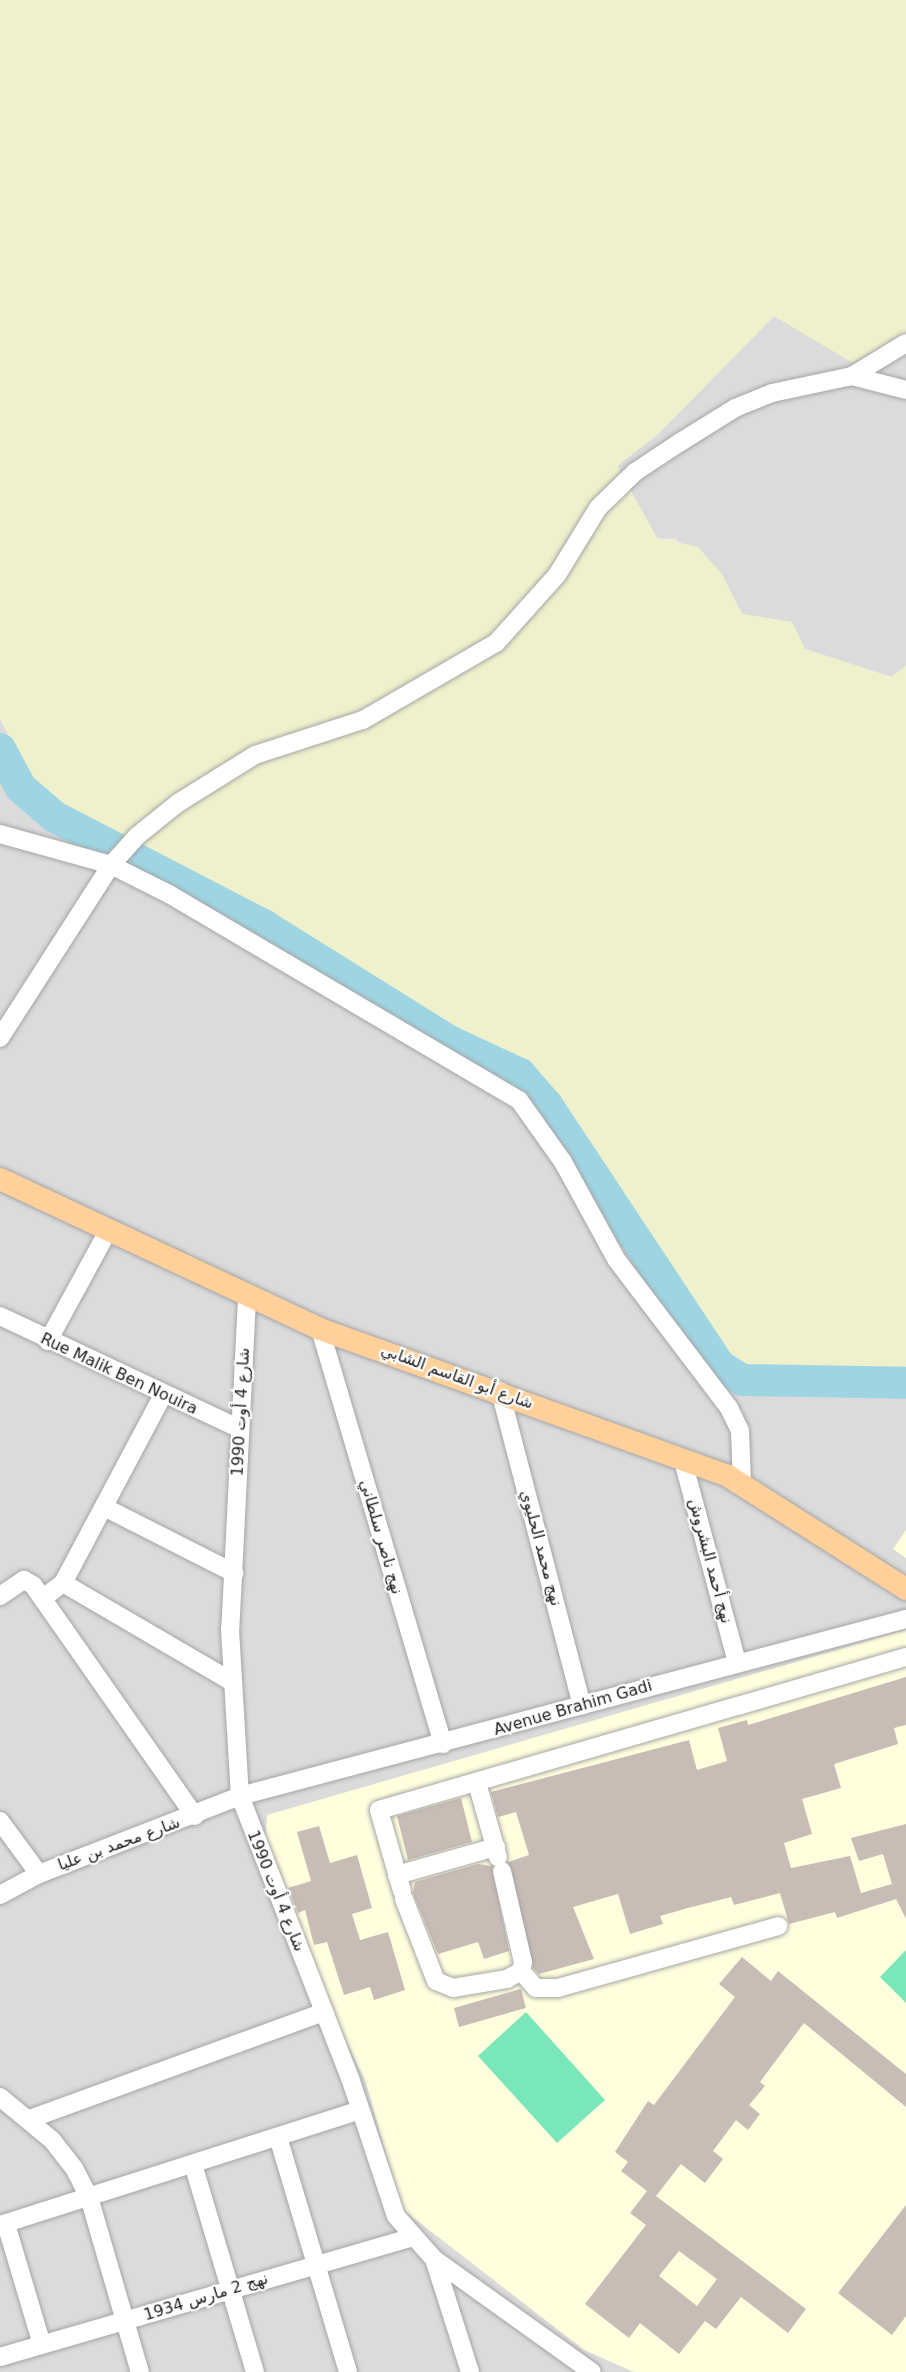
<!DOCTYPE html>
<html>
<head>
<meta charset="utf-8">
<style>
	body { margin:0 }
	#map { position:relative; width:906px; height:2372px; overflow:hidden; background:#f0ebe3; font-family:"DejaVu Sans",Vazirmatn,sans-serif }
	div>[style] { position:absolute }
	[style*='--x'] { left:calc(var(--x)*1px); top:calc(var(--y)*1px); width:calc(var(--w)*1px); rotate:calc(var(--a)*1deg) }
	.residential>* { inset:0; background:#dcdbdb }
	.education>* { inset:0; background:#fffedd }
	.farmland>* { inset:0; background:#eff1cc }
	.pitch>* { inset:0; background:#79e7b9 }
	.river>* { height:32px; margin:-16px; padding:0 16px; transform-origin:16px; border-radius:16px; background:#9fd5e2 }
	.building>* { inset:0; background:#c8bdb6 }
	.roads { filter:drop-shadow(0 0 2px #a5a5a5) drop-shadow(0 0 2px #a5a5a5) }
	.minor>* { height:18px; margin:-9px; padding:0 9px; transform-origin:9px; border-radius:9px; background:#fff }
	.major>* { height:22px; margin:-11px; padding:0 11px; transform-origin:11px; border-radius:11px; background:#ffd099 }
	span { translate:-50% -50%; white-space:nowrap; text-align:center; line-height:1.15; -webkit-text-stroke:4.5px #fff; paint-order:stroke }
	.street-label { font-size:16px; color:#1e1e1e }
</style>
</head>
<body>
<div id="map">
	<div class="residential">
		<div style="clip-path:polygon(774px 316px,853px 362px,906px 333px,906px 666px,892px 677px,805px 649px,792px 622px,742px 614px,721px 573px,675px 539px,657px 538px,617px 466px,658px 434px)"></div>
		<div style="clip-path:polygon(0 719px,33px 783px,137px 868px,217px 912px,282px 937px,527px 1093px,554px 1128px,600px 1209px,729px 1374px,906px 1373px,906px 2372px,0 2372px)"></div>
	</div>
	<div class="education">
		<div style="clip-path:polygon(906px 1530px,906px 1558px,893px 1549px)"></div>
		<div style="clip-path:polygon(906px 1630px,906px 2372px,634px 2372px,584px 2350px,402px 2209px,365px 2080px,286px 1917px,264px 1855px,267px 1815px)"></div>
	</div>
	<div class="farmland">
		<div style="clip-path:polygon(0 0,906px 0,906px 333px,853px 363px,774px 316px,658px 434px,617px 466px,657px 538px,698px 547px,721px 573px,742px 614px,792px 622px,805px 649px,891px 677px,906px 666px,906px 1373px,729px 1374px,600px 1209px,554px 1128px,527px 1093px,282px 937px,217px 912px,137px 868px,33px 783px,0 719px)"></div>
	</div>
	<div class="pitch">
		<div style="clip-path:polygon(906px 1950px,906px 2003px,880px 1977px)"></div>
		<div style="clip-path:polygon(526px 2012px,605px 2100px,557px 2143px,478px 2056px)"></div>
	</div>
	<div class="river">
		<div style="--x:0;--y:749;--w:44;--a:61.7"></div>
		<div style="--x:21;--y:788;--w:45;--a:40.5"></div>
		<div style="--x:55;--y:817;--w:237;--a:27.4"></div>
		<div style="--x:265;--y:926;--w:217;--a:32"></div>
		<div style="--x:449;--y:1041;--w:78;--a:24.9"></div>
		<div style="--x:520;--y:1074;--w:41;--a:48.9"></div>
		<div style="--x:547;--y:1105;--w:313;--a:56.5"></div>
		<div style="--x:720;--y:1366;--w:26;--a:32"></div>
		<div style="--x:742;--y:1380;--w:164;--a:1"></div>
	</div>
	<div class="building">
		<div style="clip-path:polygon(906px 1677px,906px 1725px,894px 1728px,898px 1744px,834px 1764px,841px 1788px,802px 1799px,812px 1834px,784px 1843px,791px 1868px,850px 1856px,861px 1893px,892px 1884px,883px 1854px,859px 1861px,851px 1838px,906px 1824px,906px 1919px,896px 1899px,837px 1918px,835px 1912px,789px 1924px,780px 1893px,734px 1905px,731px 1897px,688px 1908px,660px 1916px,663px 1924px,630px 1934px,618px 1894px,573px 1907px,594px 1959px,539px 1974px,533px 1968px,508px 1862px,529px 1855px,516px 1812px,498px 1817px,491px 1792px,689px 1740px,697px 1770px,727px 1761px,718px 1728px,747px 1720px,748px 1725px)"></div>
		<div style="clip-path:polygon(461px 1798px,472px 1842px,408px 1860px,397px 1816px)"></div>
		<div style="clip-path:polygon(319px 1826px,330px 1863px,357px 1855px,372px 1908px,352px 1914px,360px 1940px,388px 1932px,405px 1990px,374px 2000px,370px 1987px,344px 1995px,327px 1942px,314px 1945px,305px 1910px,298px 1913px,288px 1888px,311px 1881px,297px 1832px)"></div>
		<div style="clip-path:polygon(478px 1864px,492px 1866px,509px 1951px,484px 1959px,478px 1942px,438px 1954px,413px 1893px,415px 1882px)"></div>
		<div style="clip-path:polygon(evenodd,742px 1957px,771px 1981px,778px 1971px,906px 2074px,906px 2107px,804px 2023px,760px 2082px,765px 2086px,749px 2105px,760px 2114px,748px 2130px,736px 2120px,713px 2151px,723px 2159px,705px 2183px,681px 2164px,656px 2196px,806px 2309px,788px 2333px,741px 2297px,716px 2329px,705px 2321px,679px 2354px,640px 2323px,629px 2338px,585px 2304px,646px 2225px,630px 2213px,647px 2191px,621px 2171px,628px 2162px,615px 2152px,648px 2101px,654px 2105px,735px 1997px,719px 1984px,742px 1957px,679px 2251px,717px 2279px,697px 2306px,659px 2276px,679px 2251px)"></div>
		<div style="clip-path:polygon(521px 1989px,526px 2008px,459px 2027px,454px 2008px)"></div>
		<div style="clip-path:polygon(906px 2205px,906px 2316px,892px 2335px,838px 2293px)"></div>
	</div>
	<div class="roads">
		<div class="minor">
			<div style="--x:852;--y:376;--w:56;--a:14.5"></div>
			<div style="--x:0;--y:834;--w:115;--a:15.6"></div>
			<div style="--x:111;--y:865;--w:65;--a:26.6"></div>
			<div style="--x:169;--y:894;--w:406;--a:30.5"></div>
			<div style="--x:519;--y:1100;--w:76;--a:54.6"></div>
			<div style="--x:563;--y:1162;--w:111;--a:61.3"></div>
			<div style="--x:616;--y:1259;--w:187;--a:52.8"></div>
			<div style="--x:729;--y:1408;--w:25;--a:64"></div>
			<div style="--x:740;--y:1431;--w:52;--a:87.8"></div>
			<div style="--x:0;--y:1038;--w:206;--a:-57.3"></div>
			<div style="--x:111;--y:865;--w:39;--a:-48"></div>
			<div style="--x:137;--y:836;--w:53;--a:-38.8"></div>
			<div style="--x:178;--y:803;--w:91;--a:-31.9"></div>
			<div style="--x:255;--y:755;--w:114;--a:-18"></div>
			<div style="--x:363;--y:720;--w:154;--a:-30.1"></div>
			<div style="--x:496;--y:643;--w:91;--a:-48.1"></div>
			<div style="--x:557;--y:575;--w:79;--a:-58.5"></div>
			<div style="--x:598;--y:508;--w:52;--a:-44.2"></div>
			<div style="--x:635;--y:472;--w:53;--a:-33.4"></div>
			<div style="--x:679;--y:443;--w:66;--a:-32"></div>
			<div style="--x:735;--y:408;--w:40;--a:-22"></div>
			<div style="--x:772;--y:393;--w:82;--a:-12"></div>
			<div style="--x:852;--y:376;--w:63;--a:-31.4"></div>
			<div style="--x:247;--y:1299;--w:330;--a:92.9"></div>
			<div style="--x:230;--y:1629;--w:167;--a:86.6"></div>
			<div style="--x:240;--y:1796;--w:303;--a:68.7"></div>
			<div style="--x:350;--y:2078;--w:145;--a:71.6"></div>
			<div style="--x:396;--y:2216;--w:57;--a:48.5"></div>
			<div style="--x:434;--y:2259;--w:194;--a:35.6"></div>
			<div style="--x:0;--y:1316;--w:265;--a:25.2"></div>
			<div style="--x:320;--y:1329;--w:433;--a:73.5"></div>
			<div style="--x:48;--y:1341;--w:123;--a:-61.4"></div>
			<div style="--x:500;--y:1391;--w:325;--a:75.4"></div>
			<div style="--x:683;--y:1461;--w:208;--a:75"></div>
			<div style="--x:106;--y:1508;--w:144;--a:26.9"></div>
			<div style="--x:63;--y:1583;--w:194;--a:30.3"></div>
			<div style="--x:0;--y:1596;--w:29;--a:-34"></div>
			<div style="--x:24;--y:1580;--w:10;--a:29"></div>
			<div style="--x:33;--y:1585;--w:282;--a:55"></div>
			<div style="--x:43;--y:1598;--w:25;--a:-37"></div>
			<div style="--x:63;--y:1583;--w:213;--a:-62"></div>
			<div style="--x:477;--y:1783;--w:77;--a:74.2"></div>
			<div style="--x:0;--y:1821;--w:66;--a:53.7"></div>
			<div style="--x:397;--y:1875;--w:103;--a:-15.8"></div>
			<div style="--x:402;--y:1891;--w:84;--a:-105.9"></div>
			<div style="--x:379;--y:1810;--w:549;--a:-16.19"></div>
			<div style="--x:0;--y:1895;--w:44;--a:-28.3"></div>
			<div style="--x:39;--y:1874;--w:216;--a:-21.2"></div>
			<div style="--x:240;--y:1796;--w:689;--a:-14.88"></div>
			<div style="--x:404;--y:1899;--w:88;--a:68.7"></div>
			<div style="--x:436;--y:1981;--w:18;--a:22"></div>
			<div style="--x:453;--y:1988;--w:55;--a:-9.5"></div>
			<div style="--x:507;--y:1979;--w:16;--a:-30"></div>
			<div style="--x:521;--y:1971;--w:9;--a:-77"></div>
			<div style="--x:523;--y:1962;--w:93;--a:-103"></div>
			<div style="--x:521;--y:1971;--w:23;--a:49"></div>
			<div style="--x:536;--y:1988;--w:22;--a:0"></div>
			<div style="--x:558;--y:1988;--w:229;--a:-15.7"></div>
			<div style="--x:0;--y:2097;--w:67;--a:39.6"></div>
			<div style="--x:52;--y:2140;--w:36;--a:52"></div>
			<div style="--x:74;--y:2168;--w:33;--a:63"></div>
			<div style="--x:89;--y:2197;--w:182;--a:73.8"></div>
			<div style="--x:30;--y:2119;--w:313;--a:-20"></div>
			<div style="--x:278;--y:2137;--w:245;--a:73.4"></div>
			<div style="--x:193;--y:2164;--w:217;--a:73.4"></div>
			<div style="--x:6;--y:2224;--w:126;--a:73.4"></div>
			<div style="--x:0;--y:2225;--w:378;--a:-17.7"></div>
			<div style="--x:434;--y:2259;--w:119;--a:72.3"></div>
			<div style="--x:0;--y:2357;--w:430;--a:-16.2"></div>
		</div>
		<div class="major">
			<div style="--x:0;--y:1179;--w:353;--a:25.1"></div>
			<div style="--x:320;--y:1329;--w:434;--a:19.8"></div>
			<div style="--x:728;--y:1476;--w:211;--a:32.4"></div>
		</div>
	</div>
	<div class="street-label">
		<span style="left:119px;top:1374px;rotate:25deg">Rue Malik Ben Nouira</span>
		<span style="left:457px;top:1377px;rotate:20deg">شارع أبو القاسم الشابي</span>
		<span style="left:241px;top:1412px;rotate:-87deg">شارع 4 أوت 1990</span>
		<span style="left:381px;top:1537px;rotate:74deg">نهج ناصر سلطاني</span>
		<span style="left:541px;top:1548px;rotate:75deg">نهج محمد الحليوي</span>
		<span style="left:710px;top:1561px;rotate:75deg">نهج أحمد البشروش</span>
		<span style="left:573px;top:1708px;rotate:-16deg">Avenue Brahim Gadi</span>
		<span style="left:119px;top:1844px;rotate:-20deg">شارع محمد بن عليا</span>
		<span style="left:276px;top:1891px;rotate:68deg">شارع 4 أوت 1990</span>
		<span style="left:206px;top:2297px;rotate:-17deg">نهج 2 مارس 1934</span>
	</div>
</div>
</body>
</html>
